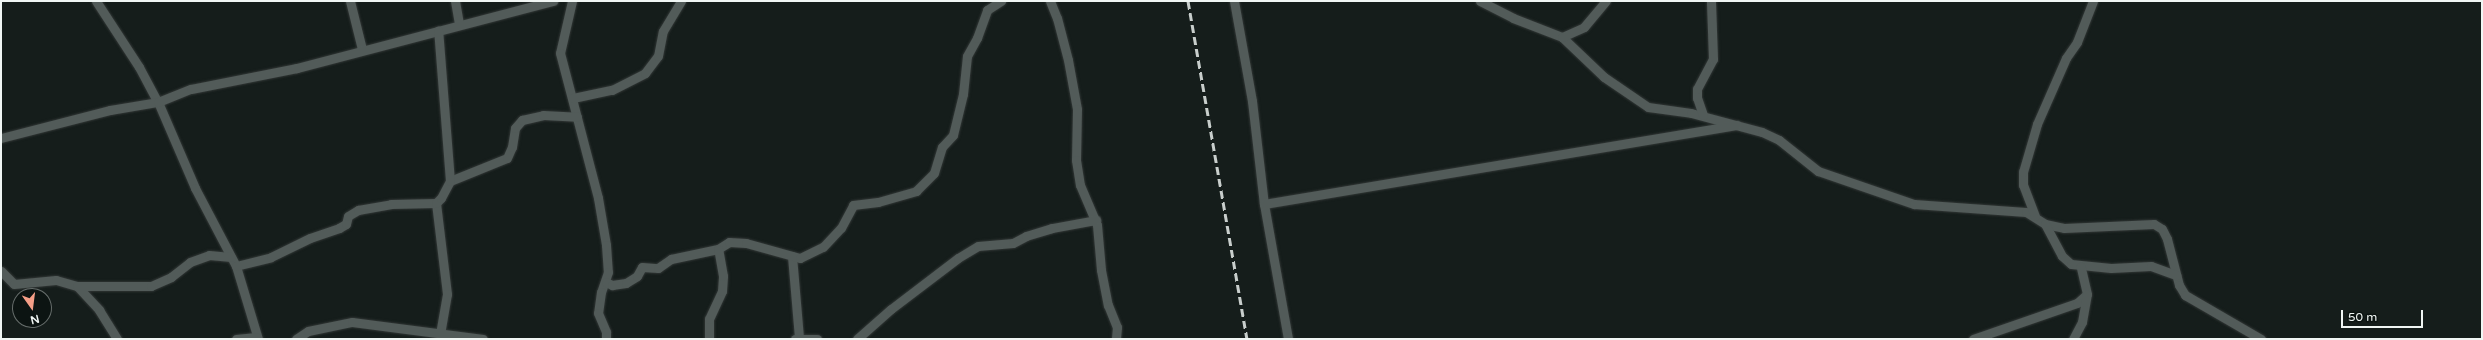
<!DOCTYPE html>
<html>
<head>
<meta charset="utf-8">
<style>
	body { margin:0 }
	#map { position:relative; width:2483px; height:340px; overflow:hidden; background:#151d1b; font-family:"Varela Round",sans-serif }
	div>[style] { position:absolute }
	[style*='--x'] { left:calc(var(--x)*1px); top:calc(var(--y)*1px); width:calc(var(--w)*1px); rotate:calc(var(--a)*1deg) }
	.roads { filter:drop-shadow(0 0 1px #323736) drop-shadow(0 0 1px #323736) }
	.street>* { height:9px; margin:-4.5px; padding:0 4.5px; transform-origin:4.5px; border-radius:4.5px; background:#525b59 }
	.rail>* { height:3px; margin-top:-1.5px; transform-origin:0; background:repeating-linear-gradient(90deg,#c8cecc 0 8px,transparent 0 12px) }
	span { translate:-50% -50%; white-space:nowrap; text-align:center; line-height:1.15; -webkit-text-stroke:4px #0c1412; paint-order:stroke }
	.frame { position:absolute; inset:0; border:2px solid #f0f6f4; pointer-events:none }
	.north { position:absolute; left:12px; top:288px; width:40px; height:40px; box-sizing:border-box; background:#0c1412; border:1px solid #676e6c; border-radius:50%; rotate:166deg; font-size:11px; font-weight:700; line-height:16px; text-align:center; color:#f0f6f4 }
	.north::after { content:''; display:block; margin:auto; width:14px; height:18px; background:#f49e87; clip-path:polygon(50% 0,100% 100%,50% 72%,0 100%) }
	.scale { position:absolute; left:2341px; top:310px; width:82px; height:18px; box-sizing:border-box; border:2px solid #f0f6f4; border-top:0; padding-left:5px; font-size:12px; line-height:14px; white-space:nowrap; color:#f0f6f4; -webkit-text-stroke:3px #0c1412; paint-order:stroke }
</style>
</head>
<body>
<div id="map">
	<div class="roads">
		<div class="street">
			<div style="--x:96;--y:1;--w:79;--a:56.9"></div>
			<div style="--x:139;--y:67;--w:40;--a:62"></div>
			<div style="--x:158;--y:102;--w:94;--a:66.7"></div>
			<div style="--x:195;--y:188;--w:88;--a:62.3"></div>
			<div style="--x:236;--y:266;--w:76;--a:73.2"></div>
			<div style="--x:350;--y:1;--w:49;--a:76"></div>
			<div style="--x:455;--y:1;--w:23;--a:80"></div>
			<div style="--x:572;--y:1;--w:53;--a:103"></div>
			<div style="--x:560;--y:53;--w:150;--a:75.3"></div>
			<div style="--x:598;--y:198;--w:48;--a:80.3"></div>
			<div style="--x:606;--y:245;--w:27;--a:86"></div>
			<div style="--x:608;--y:272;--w:21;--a:109"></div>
			<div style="--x:601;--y:292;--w:21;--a:98"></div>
			<div style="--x:598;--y:313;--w:21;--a:67"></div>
			<div style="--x:606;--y:332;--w:7;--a:90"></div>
			<div style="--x:1050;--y:1;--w:18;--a:68"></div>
			<div style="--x:1057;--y:18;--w:43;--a:75.3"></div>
			<div style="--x:1068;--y:60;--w:50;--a:79.6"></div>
			<div style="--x:1077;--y:109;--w:51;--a:91.1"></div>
			<div style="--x:1076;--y:160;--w:25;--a:81"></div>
			<div style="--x:1080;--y:185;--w:43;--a:67"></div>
			<div style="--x:1097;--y:225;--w:45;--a:84.9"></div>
			<div style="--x:1101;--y:270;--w:36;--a:79"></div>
			<div style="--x:1108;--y:305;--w:24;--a:68"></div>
			<div style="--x:1117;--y:327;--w:12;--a:95"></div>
			<div style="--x:1234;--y:1;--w:102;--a:79.8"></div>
			<div style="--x:1252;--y:101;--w:104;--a:83.4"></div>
			<div style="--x:1264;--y:204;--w:137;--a:79.9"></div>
			<div style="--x:1480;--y:1;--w:37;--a:27"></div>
			<div style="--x:1513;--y:18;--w:53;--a:21.2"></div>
			<div style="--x:1562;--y:37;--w:58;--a:43.6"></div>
			<div style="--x:1604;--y:77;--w:53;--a:34.3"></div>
			<div style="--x:1648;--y:107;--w:43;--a:7.9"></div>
			<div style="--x:1691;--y:113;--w:73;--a:15"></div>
			<div style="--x:1762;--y:132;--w:19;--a:25"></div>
			<div style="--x:1779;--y:140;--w:50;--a:38.5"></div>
			<div style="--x:1818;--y:171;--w:102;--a:19"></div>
			<div style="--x:1914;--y:204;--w:112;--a:4.1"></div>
			<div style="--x:2026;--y:212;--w:22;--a:32"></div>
			<div style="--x:2045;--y:224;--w:19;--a:12"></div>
			<div style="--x:2064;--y:228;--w:90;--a:-2.5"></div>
			<div style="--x:2154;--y:224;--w:9;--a:32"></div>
			<div style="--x:2162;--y:229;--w:11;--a:63"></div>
			<div style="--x:2167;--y:239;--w:48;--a:75.4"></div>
			<div style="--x:2179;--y:285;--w:12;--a:59"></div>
			<div style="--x:2185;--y:295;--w:88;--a:30.1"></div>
			<div style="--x:1562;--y:37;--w:24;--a:-24"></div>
			<div style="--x:1584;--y:27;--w:34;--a:-50"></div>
			<div style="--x:573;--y:98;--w:40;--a:-12"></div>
			<div style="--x:612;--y:90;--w:37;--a:-27"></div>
			<div style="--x:645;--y:73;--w:21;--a:-53"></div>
			<div style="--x:658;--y:56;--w:25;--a:-79"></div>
			<div style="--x:663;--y:31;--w:35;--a:-59"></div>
			<div style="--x:1703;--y:115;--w:18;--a:-109"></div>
			<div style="--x:1697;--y:98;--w:9;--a:-90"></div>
			<div style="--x:1697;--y:89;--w:34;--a:-62"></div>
			<div style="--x:1713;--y:59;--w:58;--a:-92"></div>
			<div style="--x:1;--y:138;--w:113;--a:-14.4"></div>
			<div style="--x:110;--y:110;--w:49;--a:-9.5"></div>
			<div style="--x:158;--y:102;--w:35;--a:-22"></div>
			<div style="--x:191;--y:89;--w:108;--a:-11.2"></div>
			<div style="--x:297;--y:68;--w:265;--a:-14.7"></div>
			<div style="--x:450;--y:181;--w:61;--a:-22"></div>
			<div style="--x:507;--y:158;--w:12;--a:-66"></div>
			<div style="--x:512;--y:147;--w:19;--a:-81"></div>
			<div style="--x:515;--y:128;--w:11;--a:-49"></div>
			<div style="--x:522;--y:120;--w:22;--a:-13"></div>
			<div style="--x:543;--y:115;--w:34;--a:3"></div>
			<div style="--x:436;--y:203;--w:92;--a:83.1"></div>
			<div style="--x:447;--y:294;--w:41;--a:99.9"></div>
			<div style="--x:1264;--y:204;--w:479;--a:-9.5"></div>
			<div style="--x:2035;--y:216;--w:33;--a:-111"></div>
			<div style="--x:2023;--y:185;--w:13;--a:-90"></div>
			<div style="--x:2023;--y:172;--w:50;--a:-73.7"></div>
			<div style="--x:2037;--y:124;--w:72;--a:-66.3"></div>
			<div style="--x:2066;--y:58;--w:19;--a:-55"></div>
			<div style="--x:2077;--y:42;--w:44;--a:-68.7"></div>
			<div style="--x:2045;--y:224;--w:36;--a:62"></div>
			<div style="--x:2062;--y:256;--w:12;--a:42"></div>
			<div style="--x:2071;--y:264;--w:40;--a:5.7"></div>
			<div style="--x:2111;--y:268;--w:40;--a:-2.9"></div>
			<div style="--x:2151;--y:266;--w:27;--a:20"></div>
			<div style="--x:792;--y:256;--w:81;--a:85.1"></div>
			<div style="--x:236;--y:266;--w:36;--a:-14"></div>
			<div style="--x:271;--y:257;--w:43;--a:-26"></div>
			<div style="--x:310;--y:238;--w:31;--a:-19"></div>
			<div style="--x:339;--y:228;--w:8;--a:-30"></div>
			<div style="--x:346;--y:224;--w:8;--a:-76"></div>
			<div style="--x:348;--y:216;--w:12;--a:-31"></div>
			<div style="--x:358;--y:210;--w:34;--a:-10"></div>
			<div style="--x:391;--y:204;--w:45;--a:-1.3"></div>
			<div style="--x:436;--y:203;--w:7;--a:-45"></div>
			<div style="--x:441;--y:198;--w:19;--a:-62"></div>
			<div style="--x:450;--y:181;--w:151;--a:-94.5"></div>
			<div style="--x:1;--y:271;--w:18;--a:45"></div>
			<div style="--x:14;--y:284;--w:42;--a:-5.4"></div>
			<div style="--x:56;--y:280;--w:22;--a:16"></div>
			<div style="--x:77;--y:286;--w:33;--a:47"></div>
			<div style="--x:99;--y:310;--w:34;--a:58"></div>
			<div style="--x:606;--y:282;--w:7;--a:27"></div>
			<div style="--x:612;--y:285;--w:14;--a:-8"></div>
			<div style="--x:626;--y:283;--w:13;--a:-32"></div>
			<div style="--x:637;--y:276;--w:10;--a:-61"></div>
			<div style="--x:642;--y:267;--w:16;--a:4"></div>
			<div style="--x:658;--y:268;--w:16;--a:-35"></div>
			<div style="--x:671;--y:259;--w:48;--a:-12"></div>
			<div style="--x:718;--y:249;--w:13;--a:-32"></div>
			<div style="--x:729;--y:242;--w:17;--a:3"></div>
			<div style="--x:746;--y:243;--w:56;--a:15.5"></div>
			<div style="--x:800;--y:258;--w:25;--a:-26"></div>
			<div style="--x:823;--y:247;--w:26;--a:-47"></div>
			<div style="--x:841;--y:228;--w:26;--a:-62"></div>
			<div style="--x:853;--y:205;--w:25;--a:-7"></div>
			<div style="--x:878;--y:202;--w:40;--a:-16"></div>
			<div style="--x:916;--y:191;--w:25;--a:-45"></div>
			<div style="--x:934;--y:173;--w:27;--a:-73"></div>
			<div style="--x:942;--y:147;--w:16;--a:-47"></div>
			<div style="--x:953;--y:135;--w:42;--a:-76.3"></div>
			<div style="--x:963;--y:94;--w:38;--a:-84"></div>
			<div style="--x:967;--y:56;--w:21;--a:-61"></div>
			<div style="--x:977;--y:38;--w:30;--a:-70"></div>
			<div style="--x:987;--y:10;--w:17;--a:-33"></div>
			<div style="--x:77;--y:286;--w:74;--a:0"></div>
			<div style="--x:151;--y:286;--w:22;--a:-24"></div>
			<div style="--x:171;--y:277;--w:24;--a:-38"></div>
			<div style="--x:190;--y:262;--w:20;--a:-20"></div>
			<div style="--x:209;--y:255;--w:22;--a:5"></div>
			<div style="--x:236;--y:339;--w:20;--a:-6"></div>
			<div style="--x:296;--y:339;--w:14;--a:-34"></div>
			<div style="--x:308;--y:331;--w:45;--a:-11.6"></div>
			<div style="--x:352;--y:322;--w:132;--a:7.4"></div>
			<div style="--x:709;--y:339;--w:20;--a:-90"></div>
			<div style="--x:709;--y:319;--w:31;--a:-65"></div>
			<div style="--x:722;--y:291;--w:15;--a:-86"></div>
			<div style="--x:723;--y:276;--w:27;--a:-100"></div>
			<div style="--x:795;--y:339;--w:22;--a:0"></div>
			<div style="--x:857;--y:339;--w:45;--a:-41.4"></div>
			<div style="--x:891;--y:309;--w:84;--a:-37.3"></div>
			<div style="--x:958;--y:258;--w:23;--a:-31"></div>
			<div style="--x:978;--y:246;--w:35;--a:-5"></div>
			<div style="--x:1013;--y:243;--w:15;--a:-28"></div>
			<div style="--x:1026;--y:236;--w:27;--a:-17"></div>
			<div style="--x:1052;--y:228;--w:45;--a:-10.3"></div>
			<div style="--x:1973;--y:339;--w:110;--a:-19.1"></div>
			<div style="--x:2077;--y:303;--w:13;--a:-42"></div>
			<div style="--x:2087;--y:294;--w:28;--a:-103"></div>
			<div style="--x:2073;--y:339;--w:19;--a:-62"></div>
			<div style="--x:2082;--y:322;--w:28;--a:-80"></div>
		</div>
	</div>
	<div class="rail">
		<div style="--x:1188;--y:1;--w:343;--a:80.1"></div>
	</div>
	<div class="frame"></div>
	<div class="north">N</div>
	<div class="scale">50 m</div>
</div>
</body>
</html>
